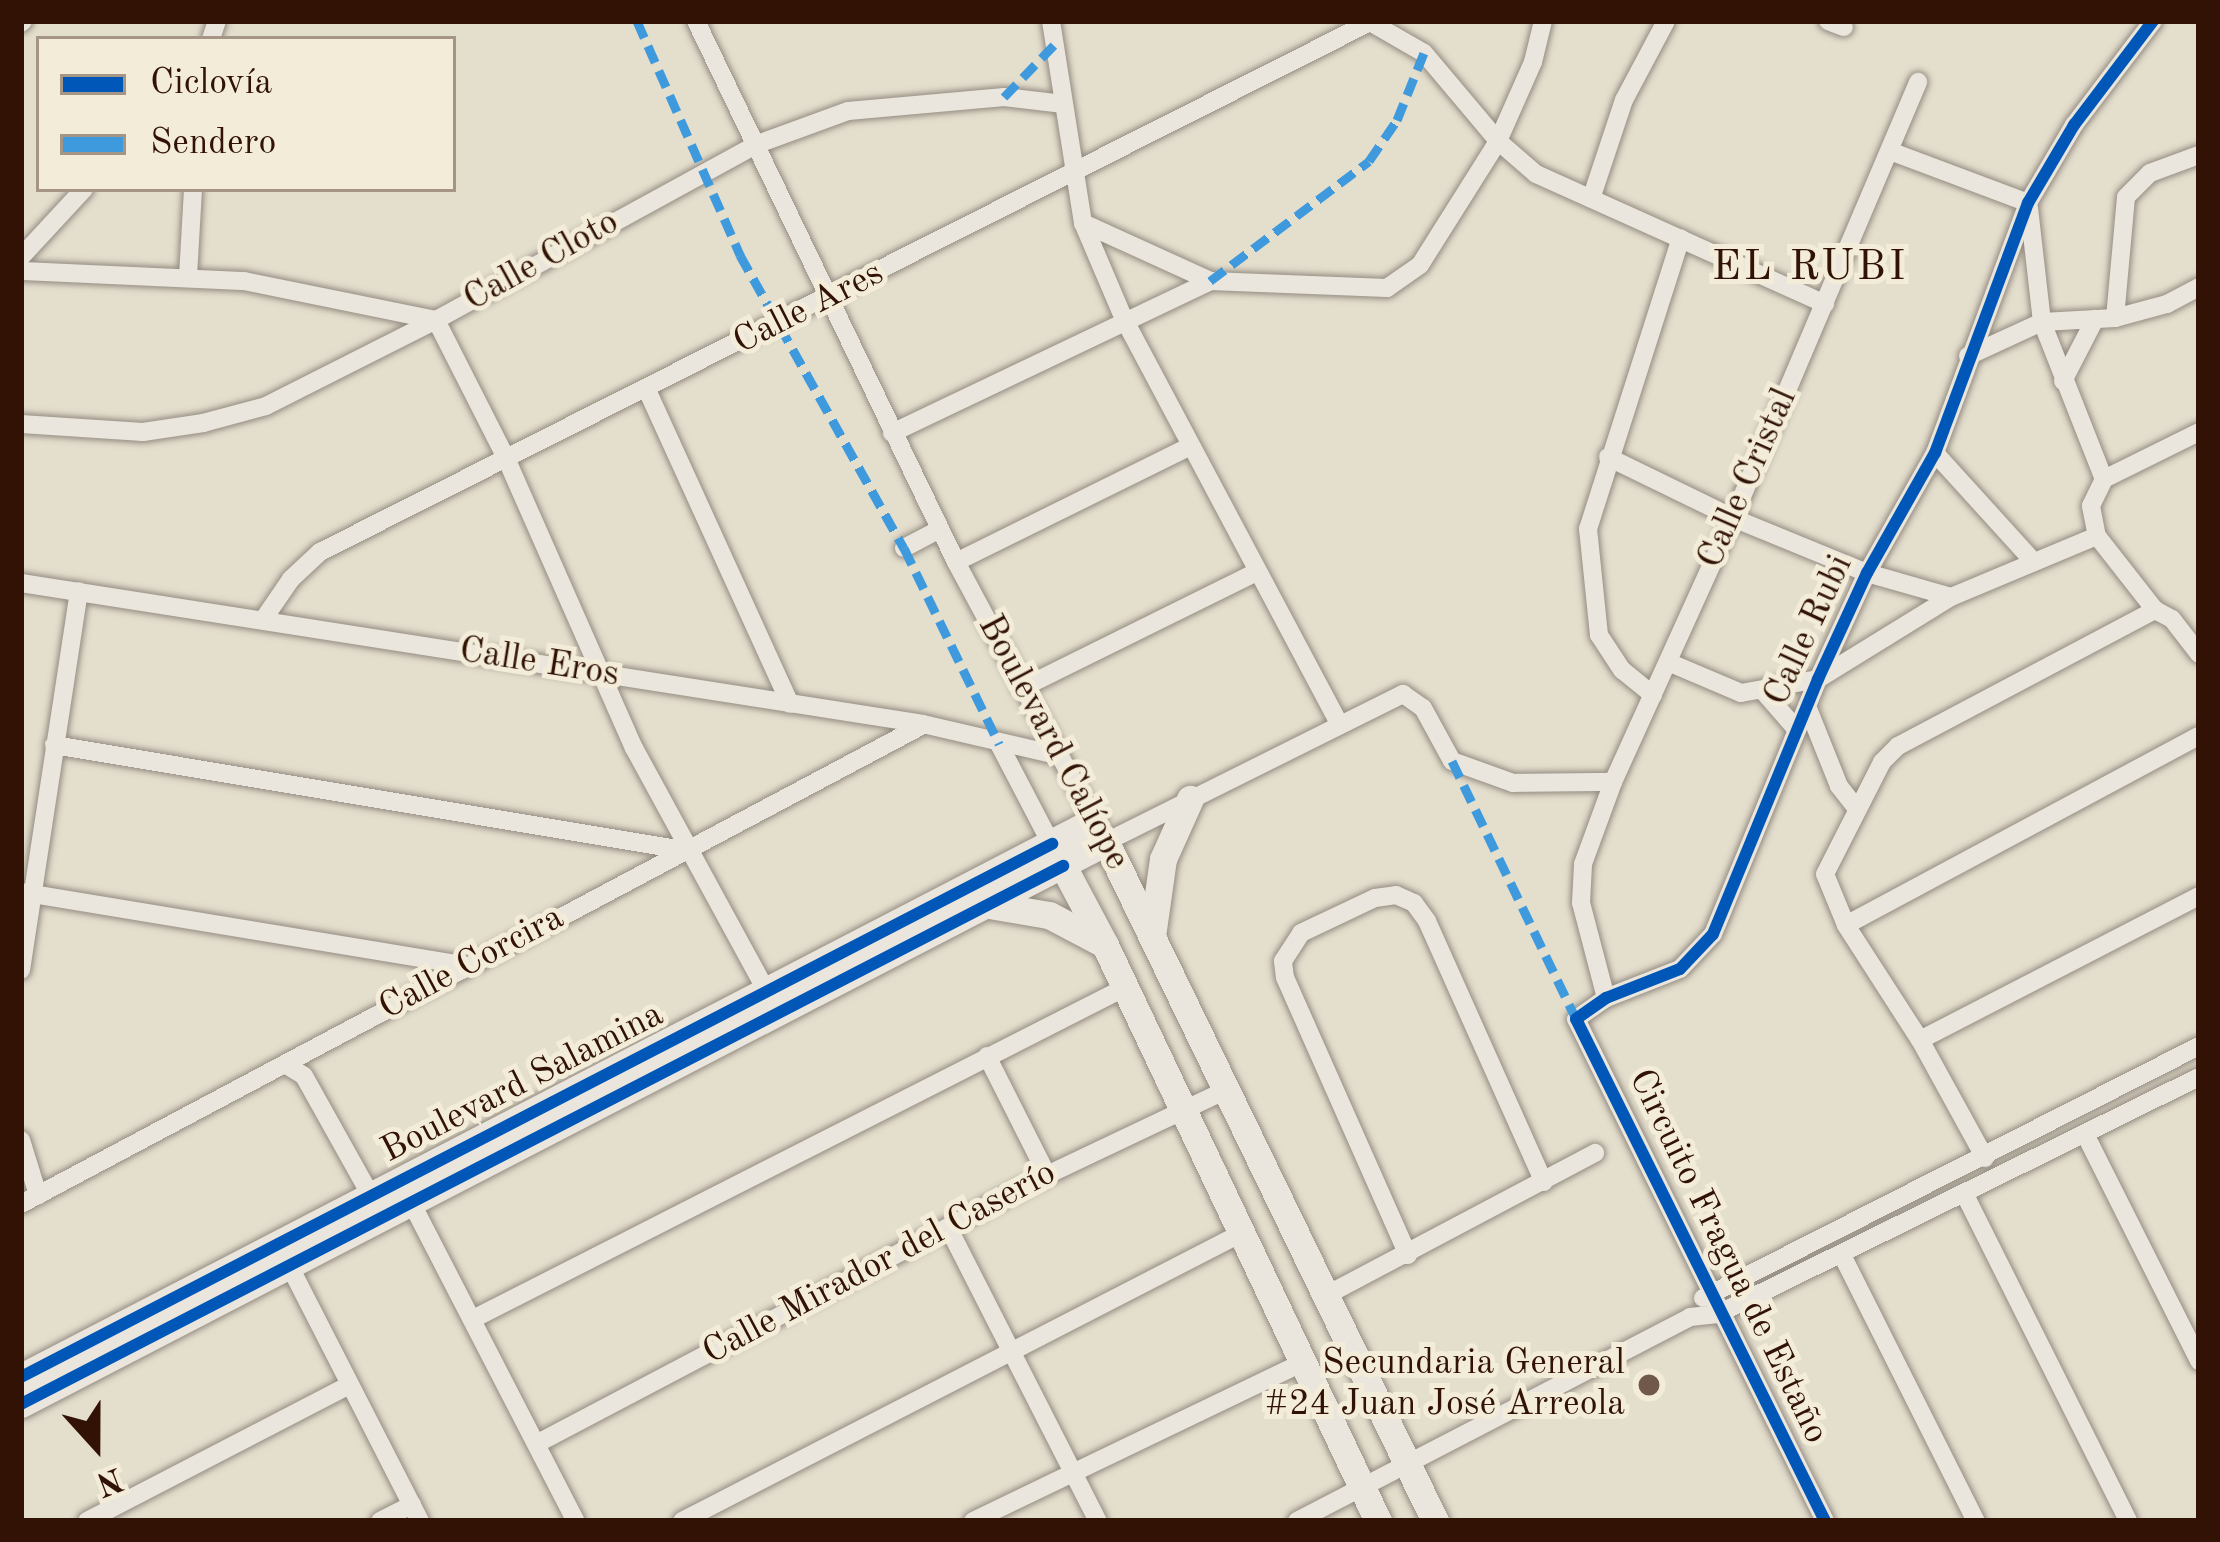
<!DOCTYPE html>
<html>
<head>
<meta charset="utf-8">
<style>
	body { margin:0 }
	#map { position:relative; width:2220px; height:1542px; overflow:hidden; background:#e4decd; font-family:"Old Standard TT",serif }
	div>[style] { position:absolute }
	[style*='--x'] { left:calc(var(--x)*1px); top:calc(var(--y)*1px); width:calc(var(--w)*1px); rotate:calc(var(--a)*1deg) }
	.roads { filter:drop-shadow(0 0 3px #948c81) drop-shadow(0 0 3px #948c81) }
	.street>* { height:18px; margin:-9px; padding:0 9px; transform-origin:9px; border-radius:9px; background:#eae6de }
	.secondary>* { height:27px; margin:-13.5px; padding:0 13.5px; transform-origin:13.5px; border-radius:13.5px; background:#eae6de }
	.quiet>* { height:9px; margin-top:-4.5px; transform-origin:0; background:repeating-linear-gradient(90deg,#3e9add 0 18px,transparent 0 27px) }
	.cycleway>* { height:12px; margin:-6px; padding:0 6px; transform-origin:6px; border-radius:6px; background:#0057b8 }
	.dots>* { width:33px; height:33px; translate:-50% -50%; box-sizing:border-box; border:6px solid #f3ecd9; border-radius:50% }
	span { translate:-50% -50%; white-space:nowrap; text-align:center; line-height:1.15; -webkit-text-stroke:10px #f3ecd9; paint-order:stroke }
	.street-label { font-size:36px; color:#311205 }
	.poi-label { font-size:36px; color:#311205 }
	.right { translate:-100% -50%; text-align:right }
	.quarter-label { font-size:42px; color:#311205; letter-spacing:3px }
	.frame { position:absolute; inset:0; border:24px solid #311205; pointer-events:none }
	.legend { position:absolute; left:36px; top:36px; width:420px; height:156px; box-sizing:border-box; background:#f3ecd9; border:3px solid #a59584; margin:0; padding:15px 21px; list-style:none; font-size:36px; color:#311205 }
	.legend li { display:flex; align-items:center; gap:24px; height:60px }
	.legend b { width:60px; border:3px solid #a59584 }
	.north { position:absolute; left:36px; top:1386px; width:120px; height:120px; -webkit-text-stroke:9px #f3ecd9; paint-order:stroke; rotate:159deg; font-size:33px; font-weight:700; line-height:48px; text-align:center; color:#311205 }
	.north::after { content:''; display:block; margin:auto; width:42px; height:54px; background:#311205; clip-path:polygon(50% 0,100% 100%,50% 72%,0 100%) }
</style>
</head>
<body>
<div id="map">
	<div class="roads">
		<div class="street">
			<div style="--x:696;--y:21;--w:600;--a:64.33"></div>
			<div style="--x:956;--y:562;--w:318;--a:61.8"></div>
			<div style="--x:1106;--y:842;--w:332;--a:-26.5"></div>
			<div style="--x:1403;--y:694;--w:24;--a:35"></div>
			<div style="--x:1423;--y:708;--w:60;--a:61.3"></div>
			<div style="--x:1452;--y:761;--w:65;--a:19.8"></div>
			<div style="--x:1513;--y:783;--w:100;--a:-0.6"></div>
			<div style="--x:1051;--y:21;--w:205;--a:81"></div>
			<div style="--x:1083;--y:223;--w:104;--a:66.9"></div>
			<div style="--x:1124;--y:319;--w:456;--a:62"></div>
			<div style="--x:1828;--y:21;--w:17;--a:21"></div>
			<div style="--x:1370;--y:22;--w:62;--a:29.9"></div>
			<div style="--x:1424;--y:53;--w:115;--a:49.9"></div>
			<div style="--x:1498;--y:141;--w:50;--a:41"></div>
			<div style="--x:1536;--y:174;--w:317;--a:24.2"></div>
			<div style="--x:21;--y:23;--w:3;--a:-45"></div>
			<div style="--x:211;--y:39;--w:19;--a:-72"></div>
			<div style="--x:1890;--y:151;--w:147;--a:20.6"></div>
			<div style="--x:1592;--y:196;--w:101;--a:-71.6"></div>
			<div style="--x:1624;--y:100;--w:89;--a:-62"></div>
			<div style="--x:2029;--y:208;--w:115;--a:83.5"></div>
			<div style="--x:2042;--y:322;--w:169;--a:68.5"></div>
			<div style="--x:2104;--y:479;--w:30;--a:116"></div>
			<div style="--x:2091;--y:506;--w:31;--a:79"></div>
			<div style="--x:2097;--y:536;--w:94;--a:51.9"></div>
			<div style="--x:2155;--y:610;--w:19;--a:28"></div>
			<div style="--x:2172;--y:619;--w:44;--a:52.4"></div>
			<div style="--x:1083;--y:223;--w:140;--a:24.5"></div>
			<div style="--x:1210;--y:281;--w:177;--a:2.3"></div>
			<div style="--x:1387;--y:288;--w:40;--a:-34.9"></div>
			<div style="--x:1420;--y:265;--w:146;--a:-57.8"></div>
			<div style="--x:1498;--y:141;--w:86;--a:-66.1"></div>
			<div style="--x:1533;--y:62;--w:42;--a:-76.3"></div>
			<div style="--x:21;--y:257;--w:93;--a:-47.2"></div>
			<div style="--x:21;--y:271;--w:223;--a:2.6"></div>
			<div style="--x:244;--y:281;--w:196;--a:11.5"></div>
			<div style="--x:436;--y:320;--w:155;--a:63.1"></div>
			<div style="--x:506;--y:458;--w:317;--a:66.2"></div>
			<div style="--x:634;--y:748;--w:278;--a:61.4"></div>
			<div style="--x:188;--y:276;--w:87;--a:-86.7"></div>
			<div style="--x:2115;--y:318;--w:121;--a:-84.8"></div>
			<div style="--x:2126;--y:197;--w:34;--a:-45"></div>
			<div style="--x:2150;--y:173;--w:52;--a:-20.2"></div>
			<div style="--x:1968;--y:356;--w:81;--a:-24.7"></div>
			<div style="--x:2042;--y:322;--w:73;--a:-3.1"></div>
			<div style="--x:2115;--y:318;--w:54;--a:-15.1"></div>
			<div style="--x:2167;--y:304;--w:36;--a:-28"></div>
			<div style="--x:2063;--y:381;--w:70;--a:-62.7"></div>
			<div style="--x:647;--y:390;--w:345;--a:65.5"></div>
			<div style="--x:21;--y:424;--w:122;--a:3.8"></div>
			<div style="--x:143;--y:432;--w:61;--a:-8.5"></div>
			<div style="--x:203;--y:423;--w:65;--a:-15.1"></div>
			<div style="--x:266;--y:406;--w:191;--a:-26.8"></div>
			<div style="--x:436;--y:320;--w:364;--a:-28.7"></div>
			<div style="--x:755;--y:145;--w:99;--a:-20.1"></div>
			<div style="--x:848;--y:111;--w:157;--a:-5.1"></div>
			<div style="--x:1004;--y:97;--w:60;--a:6.7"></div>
			<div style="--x:892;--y:433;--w:352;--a:-25.5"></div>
			<div style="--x:1935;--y:453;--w:147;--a:47.8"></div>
			<div style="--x:1608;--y:457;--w:139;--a:26"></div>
			<div style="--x:1733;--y:518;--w:145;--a:22.3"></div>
			<div style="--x:1867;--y:573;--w:87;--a:15.9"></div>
			<div style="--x:2104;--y:479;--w:106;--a:-26.3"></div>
			<div style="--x:904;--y:548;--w:41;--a:-27.8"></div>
			<div style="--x:956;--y:562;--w:262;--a:-26.3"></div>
			<div style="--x:21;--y:583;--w:913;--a:8.88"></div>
			<div style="--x:923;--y:724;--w:137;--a:13.1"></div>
			<div style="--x:265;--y:617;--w:46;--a:-55.6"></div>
			<div style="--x:291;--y:579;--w:40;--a:-43"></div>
			<div style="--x:320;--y:552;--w:1178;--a:-26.78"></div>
			<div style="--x:1668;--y:662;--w:79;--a:23"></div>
			<div style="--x:1741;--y:693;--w:78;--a:-10.3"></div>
			<div style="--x:1818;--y:679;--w:156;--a:-31.7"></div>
			<div style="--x:1951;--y:597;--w:158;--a:-22.7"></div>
			<div style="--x:1022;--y:688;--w:262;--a:-26.3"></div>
			<div style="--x:1764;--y:692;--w:50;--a:49"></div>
			<div style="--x:1653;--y:695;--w:40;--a:-141"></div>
			<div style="--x:1622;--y:670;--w:42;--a:-123.3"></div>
			<div style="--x:1599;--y:635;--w:107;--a:-95.9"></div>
			<div style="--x:1588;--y:529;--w:305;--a:-72.3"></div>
			<div style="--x:1807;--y:706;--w:86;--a:68.2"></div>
			<div style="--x:1839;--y:786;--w:28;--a:52"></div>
			<div style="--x:999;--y:744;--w:121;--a:62.4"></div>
			<div style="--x:54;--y:745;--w:644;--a:9.48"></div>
			<div style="--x:21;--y:892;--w:453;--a:9.4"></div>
			<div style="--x:1846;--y:925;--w:400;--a:-28.2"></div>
			<div style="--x:21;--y:970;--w:383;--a:-81.3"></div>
			<div style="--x:1606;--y:998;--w:98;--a:-104.7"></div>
			<div style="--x:1581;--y:903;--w:39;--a:-87"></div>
			<div style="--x:1583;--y:864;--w:87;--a:-69.9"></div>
			<div style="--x:1613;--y:782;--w:290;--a:-65.6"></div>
			<div style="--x:1733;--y:518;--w:474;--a:-67"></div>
			<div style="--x:1920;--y:1040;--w:314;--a:-27.3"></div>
			<div style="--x:987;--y:1056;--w:133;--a:63.2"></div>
			<div style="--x:285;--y:1064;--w:22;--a:32"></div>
			<div style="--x:304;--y:1076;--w:137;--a:60.8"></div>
			<div style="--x:2086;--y:1136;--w:252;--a:63.3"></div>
			<div style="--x:21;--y:1140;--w:58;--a:72.8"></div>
			<div style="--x:1985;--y:1158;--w:135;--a:-118.8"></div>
			<div style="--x:1920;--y:1040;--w:137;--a:-122.8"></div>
			<div style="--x:1846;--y:925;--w:55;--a:-112.4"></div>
			<div style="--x:1825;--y:874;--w:126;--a:-63"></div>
			<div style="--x:1882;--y:762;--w:23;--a:-45"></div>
			<div style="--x:1898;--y:746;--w:291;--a:-27.9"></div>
			<div style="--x:1965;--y:1195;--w:364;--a:63.4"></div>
			<div style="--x:411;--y:1202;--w:359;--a:62.7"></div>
			<div style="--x:21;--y:1204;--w:1021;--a:-27.97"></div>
			<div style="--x:949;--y:1229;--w:328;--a:63"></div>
			<div style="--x:1408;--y:1255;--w:303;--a:-113.9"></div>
			<div style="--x:1285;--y:978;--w:17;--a:-97"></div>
			<div style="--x:1283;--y:961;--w:33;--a:-57"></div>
			<div style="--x:1301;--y:933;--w:82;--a:-25.3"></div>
			<div style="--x:1375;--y:898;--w:21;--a:-8"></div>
			<div style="--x:1396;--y:895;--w:20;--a:24"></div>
			<div style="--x:1414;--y:903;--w:22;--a:54"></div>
			<div style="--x:1427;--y:921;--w:286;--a:65.9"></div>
			<div style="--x:1842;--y:1255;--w:298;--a:63.3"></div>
			<div style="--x:289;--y:1265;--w:288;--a:62.9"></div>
			<div style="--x:1323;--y:1297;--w:308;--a:-27.9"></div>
			<div style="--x:1703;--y:1298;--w:556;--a:-26.93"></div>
			<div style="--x:473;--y:1319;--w:733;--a:-26.95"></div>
			<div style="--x:538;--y:1443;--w:575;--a:-27.77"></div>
			<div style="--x:1047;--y:1175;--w:196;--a:-25.4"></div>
			<div style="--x:87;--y:1521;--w:295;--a:-27.4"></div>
			<div style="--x:380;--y:1521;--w:36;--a:-27"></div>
			<div style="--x:682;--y:1521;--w:630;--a:-27.22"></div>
			<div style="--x:973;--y:1521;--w:366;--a:-25.7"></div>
			<div style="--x:1297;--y:1521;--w:443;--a:-27.4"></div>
			<div style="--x:1690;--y:1317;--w:28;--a:-6"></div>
			<div style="--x:1718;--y:1314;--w:536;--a:-26.23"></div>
			<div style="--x:1825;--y:1521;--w:560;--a:-116.38"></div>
			<div style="--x:1576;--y:1019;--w:37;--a:-35"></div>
			<div style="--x:1606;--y:998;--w:79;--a:-21.4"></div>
			<div style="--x:1680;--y:969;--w:48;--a:-46.7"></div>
			<div style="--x:1713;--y:934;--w:276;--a:-67.6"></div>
			<div style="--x:1818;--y:679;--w:117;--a:-65.2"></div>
			<div style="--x:1867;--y:573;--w:138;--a:-60.5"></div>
			<div style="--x:1935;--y:453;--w:267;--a:-69.6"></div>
			<div style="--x:2028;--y:203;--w:91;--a:-59.5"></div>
			<div style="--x:2074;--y:125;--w:131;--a:-52.8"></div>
		</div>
		<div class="secondary">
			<div style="--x:1063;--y:866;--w:89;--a:62"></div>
			<div style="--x:1105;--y:945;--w:637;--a:64.64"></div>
			<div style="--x:989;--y:905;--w:61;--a:9.5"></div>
			<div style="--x:1049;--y:915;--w:60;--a:27.8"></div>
			<div style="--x:1152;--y:936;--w:78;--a:-81.9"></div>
			<div style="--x:1163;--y:859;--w:66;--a:-65.8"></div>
			<div style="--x:21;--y:1377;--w:1208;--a:-27.41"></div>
			<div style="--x:21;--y:1404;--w:1222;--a:-27.38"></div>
			<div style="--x:1106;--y:842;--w:755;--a:64.15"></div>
		</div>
	</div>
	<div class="quiet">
		<div style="--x:637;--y:21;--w:256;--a:66.2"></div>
		<div style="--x:740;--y:255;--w:336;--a:60.8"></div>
		<div style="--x:904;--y:548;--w:218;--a:64.1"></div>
		<div style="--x:1004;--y:97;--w:74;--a:-46.1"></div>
		<div style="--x:1210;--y:281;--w:199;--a:-37"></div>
		<div style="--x:1369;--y:161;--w:50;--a:-55.7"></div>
		<div style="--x:1397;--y:120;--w:72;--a:-68.1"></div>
		<div style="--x:1452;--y:761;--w:286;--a:64.3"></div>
	</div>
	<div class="cycleway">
		<div style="--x:21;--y:1377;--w:1161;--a:-27.34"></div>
		<div style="--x:21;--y:1404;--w:1173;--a:-27.31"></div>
		<div style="--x:1825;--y:1521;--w:560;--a:-116.38"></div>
		<div style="--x:1576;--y:1019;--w:37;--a:-35"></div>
		<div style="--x:1606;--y:998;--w:79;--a:-21.4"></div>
		<div style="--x:1680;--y:969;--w:48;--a:-46.7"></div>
		<div style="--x:1713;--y:934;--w:276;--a:-67.6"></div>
		<div style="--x:1818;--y:679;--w:117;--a:-65.2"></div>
		<div style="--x:1867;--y:573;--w:138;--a:-60.5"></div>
		<div style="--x:1935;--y:453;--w:267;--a:-69.6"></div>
		<div style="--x:2028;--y:203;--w:91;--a:-59.5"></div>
		<div style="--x:2074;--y:125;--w:131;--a:-52.8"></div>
	</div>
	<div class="dots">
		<div style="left:1649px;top:1385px;background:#70594b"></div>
	</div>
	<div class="street-label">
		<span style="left:542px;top:262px;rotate:-29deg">Calle Cloto</span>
		<span style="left:809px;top:309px;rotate:-27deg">Calle Ares</span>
		<span style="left:1749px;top:479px;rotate:-66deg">Calle Cristal</span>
		<span style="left:1810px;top:631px;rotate:-65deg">Calle Rubi</span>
		<span style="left:539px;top:664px;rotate:9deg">Calle Eros</span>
		<span style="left:1052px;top:743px;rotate:62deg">Boulevard Calíope</span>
		<span style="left:472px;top:964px;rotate:-28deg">Calle Corcira</span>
		<span style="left:523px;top:1084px;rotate:-27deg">Boulevard Salamina</span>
		<span style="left:1727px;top:1257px;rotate:64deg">Circuito Fragua de Estaño</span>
		<span style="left:880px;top:1264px;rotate:-28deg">Calle Mirador del Caserío</span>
	</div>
	<div class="poi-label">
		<span class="right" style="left:1625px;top:1385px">Secundaria General<br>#24 Juan José Arreola</span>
	</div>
	<div class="quarter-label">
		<span style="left:1810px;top:268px">EL RUBI</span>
	</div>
	<div class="frame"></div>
	<ul class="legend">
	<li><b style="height:15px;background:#0057b8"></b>Ciclovía</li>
	<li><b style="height:15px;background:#3e9add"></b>Sendero</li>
	</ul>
	<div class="north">N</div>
</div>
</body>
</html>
